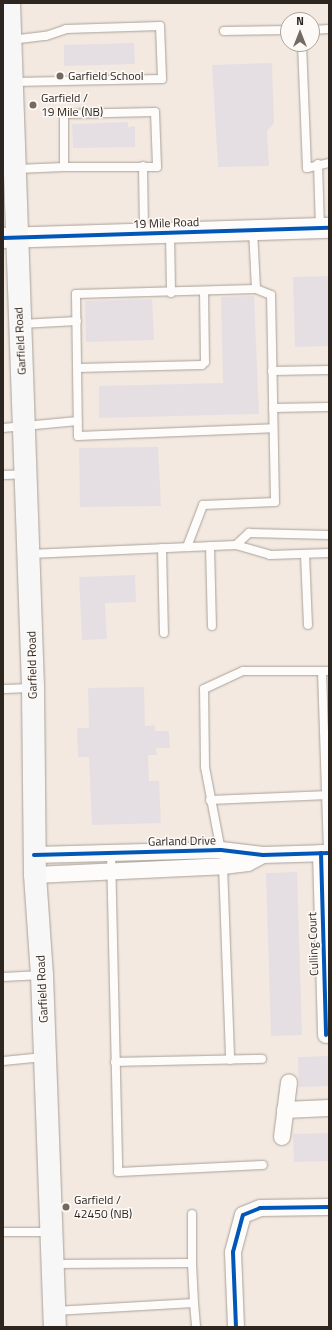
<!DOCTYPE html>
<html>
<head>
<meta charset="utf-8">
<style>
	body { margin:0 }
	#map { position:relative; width:332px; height:1330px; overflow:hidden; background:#f3e9e0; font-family:"Titillium Web",sans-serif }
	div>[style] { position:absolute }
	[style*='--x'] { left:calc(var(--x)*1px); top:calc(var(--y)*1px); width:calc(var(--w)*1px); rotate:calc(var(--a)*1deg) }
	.building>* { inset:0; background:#e5dfe4 }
	.roads { filter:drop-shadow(0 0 1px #a9a19a) drop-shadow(0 0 1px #a9a19a) }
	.service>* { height:8px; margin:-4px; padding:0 4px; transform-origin:4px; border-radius:4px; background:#fdfcfa }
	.minor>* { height:16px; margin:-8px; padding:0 8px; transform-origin:8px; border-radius:8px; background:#fdfcfa }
	.tertiary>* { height:20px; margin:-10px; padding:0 10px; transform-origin:10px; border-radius:10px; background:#fdfcfa }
	.secondary>* { height:22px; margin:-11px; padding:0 11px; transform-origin:11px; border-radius:11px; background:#f6f7f6 }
	.cycleway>* { height:4px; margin:-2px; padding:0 2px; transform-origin:2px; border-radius:2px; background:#0057b8 }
	.dots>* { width:11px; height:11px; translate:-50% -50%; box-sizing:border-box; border:2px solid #fdf9f6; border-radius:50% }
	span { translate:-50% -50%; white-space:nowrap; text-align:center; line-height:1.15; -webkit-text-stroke:3px #fdf9f6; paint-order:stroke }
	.poi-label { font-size:12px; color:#2d2620 }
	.left { translate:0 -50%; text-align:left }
	.street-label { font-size:12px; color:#2d2620 }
	.frame { position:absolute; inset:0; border:4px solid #2d2620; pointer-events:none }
	.north { position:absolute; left:280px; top:12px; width:40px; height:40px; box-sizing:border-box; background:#fdf9f6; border:1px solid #aaa5a0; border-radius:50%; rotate:0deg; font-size:11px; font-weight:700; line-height:16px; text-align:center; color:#2d2620 }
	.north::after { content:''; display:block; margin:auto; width:14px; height:18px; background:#726a63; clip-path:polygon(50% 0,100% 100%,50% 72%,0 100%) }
</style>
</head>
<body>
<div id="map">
	<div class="building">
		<div style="clip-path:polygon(134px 43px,135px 64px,64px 66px,64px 45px)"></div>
		<div style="clip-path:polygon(272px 63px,274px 123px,267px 131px,269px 166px,218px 167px,212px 65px)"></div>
		<div style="clip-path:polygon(128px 122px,128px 127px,135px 126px,135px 147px,73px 148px,72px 124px)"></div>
		<div style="clip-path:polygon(329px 276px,329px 346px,295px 347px,293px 277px)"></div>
		<div style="clip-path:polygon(254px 296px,259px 414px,99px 418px,99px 386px,223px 383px,221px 297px)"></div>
		<div style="clip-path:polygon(152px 299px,154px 340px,86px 342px,85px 301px)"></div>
		<div style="clip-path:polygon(158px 447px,161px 506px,80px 507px,79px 448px)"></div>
		<div style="clip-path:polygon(135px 575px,136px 602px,105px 603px,107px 639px,82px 640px,79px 577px)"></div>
		<div style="clip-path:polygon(144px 687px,145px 726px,155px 725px,155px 731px,169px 731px,170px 748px,156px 748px,157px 755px,148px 755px,149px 781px,159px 781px,161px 823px,92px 825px,89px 757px,78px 757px,77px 728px,89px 728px,88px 688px)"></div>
		<div style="clip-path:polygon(297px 872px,302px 1035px,271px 1036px,266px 873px)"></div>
		<div style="clip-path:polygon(329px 1056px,329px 1086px,299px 1087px,298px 1057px)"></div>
		<div style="clip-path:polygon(329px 1133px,329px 1161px,294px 1162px,293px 1134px)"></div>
	</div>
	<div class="roads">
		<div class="service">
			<div style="--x:312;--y:30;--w:17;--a:-3"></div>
			<div style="--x:224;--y:31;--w:64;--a:-0.9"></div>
			<div style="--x:11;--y:40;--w:35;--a:-7"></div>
			<div style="--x:46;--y:36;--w:21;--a:-19"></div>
			<div style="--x:66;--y:29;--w:94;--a:-1.8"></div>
			<div style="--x:160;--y:26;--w:53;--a:87.8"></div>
			<div style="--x:162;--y:79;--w:148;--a:178.8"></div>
			<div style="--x:302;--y:44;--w:124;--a:87.7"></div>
			<div style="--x:307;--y:168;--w:23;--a:-13"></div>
			<div style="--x:155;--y:112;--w:55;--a:87.9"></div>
			<div style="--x:157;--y:167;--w:93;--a:180"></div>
			<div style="--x:64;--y:167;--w:53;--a:-90"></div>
			<div style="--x:64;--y:114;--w:91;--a:-1.3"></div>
			<div style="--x:318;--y:164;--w:64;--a:88.2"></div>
			<div style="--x:143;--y:166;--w:67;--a:89.1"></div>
			<div style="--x:17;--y:169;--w:47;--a:-2.4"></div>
			<div style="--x:170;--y:233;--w:60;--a:89"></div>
			<div style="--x:256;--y:289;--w:180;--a:178.4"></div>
			<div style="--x:76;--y:294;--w:142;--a:89.2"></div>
			<div style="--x:78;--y:436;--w:195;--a:-2.3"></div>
			<div style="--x:21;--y:324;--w:56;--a:-3.1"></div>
			<div style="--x:78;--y:368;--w:124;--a:-1.4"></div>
			<div style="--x:202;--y:365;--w:4;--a:-45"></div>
			<div style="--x:205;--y:362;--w:69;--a:-90.8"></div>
			<div style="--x:272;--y:371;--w:57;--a:-1"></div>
			<div style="--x:273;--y:408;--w:56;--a:-1"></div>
			<div style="--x:3;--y:428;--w:75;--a:-5.3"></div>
			<div style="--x:3;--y:475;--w:23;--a:-2"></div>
			<div style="--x:236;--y:545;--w:18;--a:-43"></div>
			<div style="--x:249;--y:533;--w:80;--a:1.4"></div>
			<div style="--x:210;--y:546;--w:80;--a:88.6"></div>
			<div style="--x:187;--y:547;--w:45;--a:-69.1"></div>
			<div style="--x:203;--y:505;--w:72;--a:-2.4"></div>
			<div style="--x:275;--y:502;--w:207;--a:-91.1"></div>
			<div style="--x:271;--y:295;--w:16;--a:-158"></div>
			<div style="--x:256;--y:289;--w:59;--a:-92.9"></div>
			<div style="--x:162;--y:548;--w:85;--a:88.7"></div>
			<div style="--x:30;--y:554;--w:206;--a:-2.5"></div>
			<div style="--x:236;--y:545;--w:35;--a:16"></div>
			<div style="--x:270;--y:555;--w:59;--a:-1.9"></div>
			<div style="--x:305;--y:554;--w:71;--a:87.6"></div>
			<div style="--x:322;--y:671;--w:182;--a:88.1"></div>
			<div style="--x:3;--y:689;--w:29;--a:-2"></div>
			<div style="--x:210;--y:800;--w:119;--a:-2.4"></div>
			<div style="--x:221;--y:851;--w:86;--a:-100.8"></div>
			<div style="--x:205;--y:767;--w:78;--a:-90.7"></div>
			<div style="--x:204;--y:689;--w:43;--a:-24.8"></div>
			<div style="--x:243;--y:671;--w:86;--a:0"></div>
			<div style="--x:111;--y:853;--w:319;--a:88.7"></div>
			<div style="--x:118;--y:1172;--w:145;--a:-2.8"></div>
			<div style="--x:223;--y:865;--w:195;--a:87.9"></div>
			<div style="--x:3;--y:977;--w:39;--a:-3"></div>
			<div style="--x:3;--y:1061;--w:41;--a:-5.6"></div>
			<div style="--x:115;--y:1062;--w:147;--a:-1.2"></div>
			<div style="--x:3;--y:1232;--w:47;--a:0"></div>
			<div style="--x:53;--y:1264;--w:139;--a:-0.4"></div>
			<div style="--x:192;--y:1263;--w:49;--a:-90"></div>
			<div style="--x:194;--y:1303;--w:24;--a:85"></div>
			<div style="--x:55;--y:1311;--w:139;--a:-3.3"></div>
			<div style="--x:194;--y:1303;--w:40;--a:-92.9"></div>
		</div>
		<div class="minor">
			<div style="--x:321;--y:853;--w:182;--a:88.4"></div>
			<div style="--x:34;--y:855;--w:187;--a:-1.5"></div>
			<div style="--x:221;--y:850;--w:42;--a:6.8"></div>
			<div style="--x:263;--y:855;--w:66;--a:-1.7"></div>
			<div style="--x:35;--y:875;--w:188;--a:-2.7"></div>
			<div style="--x:223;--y:866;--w:25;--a:-7"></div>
			<div style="--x:248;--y:863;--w:17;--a:-28"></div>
			<div style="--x:285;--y:1110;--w:44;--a:-2.6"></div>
			<div style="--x:282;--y:1137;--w:55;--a:-82.7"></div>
			<div style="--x:236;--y:1327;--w:75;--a:-92.3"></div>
			<div style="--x:233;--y:1252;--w:38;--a:-75"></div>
			<div style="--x:243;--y:1215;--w:18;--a:-22"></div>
			<div style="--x:260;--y:1208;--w:69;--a:-0.8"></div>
		</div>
		<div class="tertiary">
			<div style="--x:3;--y:238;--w:326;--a:-1.8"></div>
		</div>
		<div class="secondary">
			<div style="--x:9;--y:3;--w:685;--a:87.99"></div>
			<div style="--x:33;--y:688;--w:187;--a:89.4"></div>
			<div style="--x:35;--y:875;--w:100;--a:86"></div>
			<div style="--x:42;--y:975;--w:352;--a:87.9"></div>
		</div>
	</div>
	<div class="cycleway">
		<div style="--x:3;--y:238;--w:326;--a:-1.8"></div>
		<div style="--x:321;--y:853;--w:182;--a:88.4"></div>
		<div style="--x:34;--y:855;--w:187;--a:-1.5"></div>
		<div style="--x:221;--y:850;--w:42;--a:6.8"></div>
		<div style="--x:263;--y:855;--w:66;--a:-1.7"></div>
		<div style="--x:236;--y:1327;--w:75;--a:-92.3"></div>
		<div style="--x:233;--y:1252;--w:38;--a:-75"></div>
		<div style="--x:243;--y:1215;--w:18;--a:-22"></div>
		<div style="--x:260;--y:1208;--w:69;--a:-0.8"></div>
	</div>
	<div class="dots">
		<div style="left:60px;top:76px;background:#726a63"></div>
		<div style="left:33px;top:105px;background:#726a63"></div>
		<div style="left:66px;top:1207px;background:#726a63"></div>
	</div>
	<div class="poi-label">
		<span class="left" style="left:68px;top:76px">Garfield School</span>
		<span class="left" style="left:41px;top:105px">Garfield /<br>19 Mile (NB)</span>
		<span class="left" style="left:74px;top:1207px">Garfield /<br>42450 (NB)</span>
	</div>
	<div class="street-label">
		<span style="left:166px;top:223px;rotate:-2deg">19 Mile Road</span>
		<span style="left:20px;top:341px;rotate:-93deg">Garfield Road</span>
		<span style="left:32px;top:665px;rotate:-91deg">Garfield Road</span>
		<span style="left:182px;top:841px;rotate:-1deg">Garland Drive</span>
		<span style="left:313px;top:944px;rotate:-92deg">Culling Court</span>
		<span style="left:42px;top:989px;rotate:-93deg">Garfield Road</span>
	</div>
	<div class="frame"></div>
	<div class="north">N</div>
</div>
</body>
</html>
